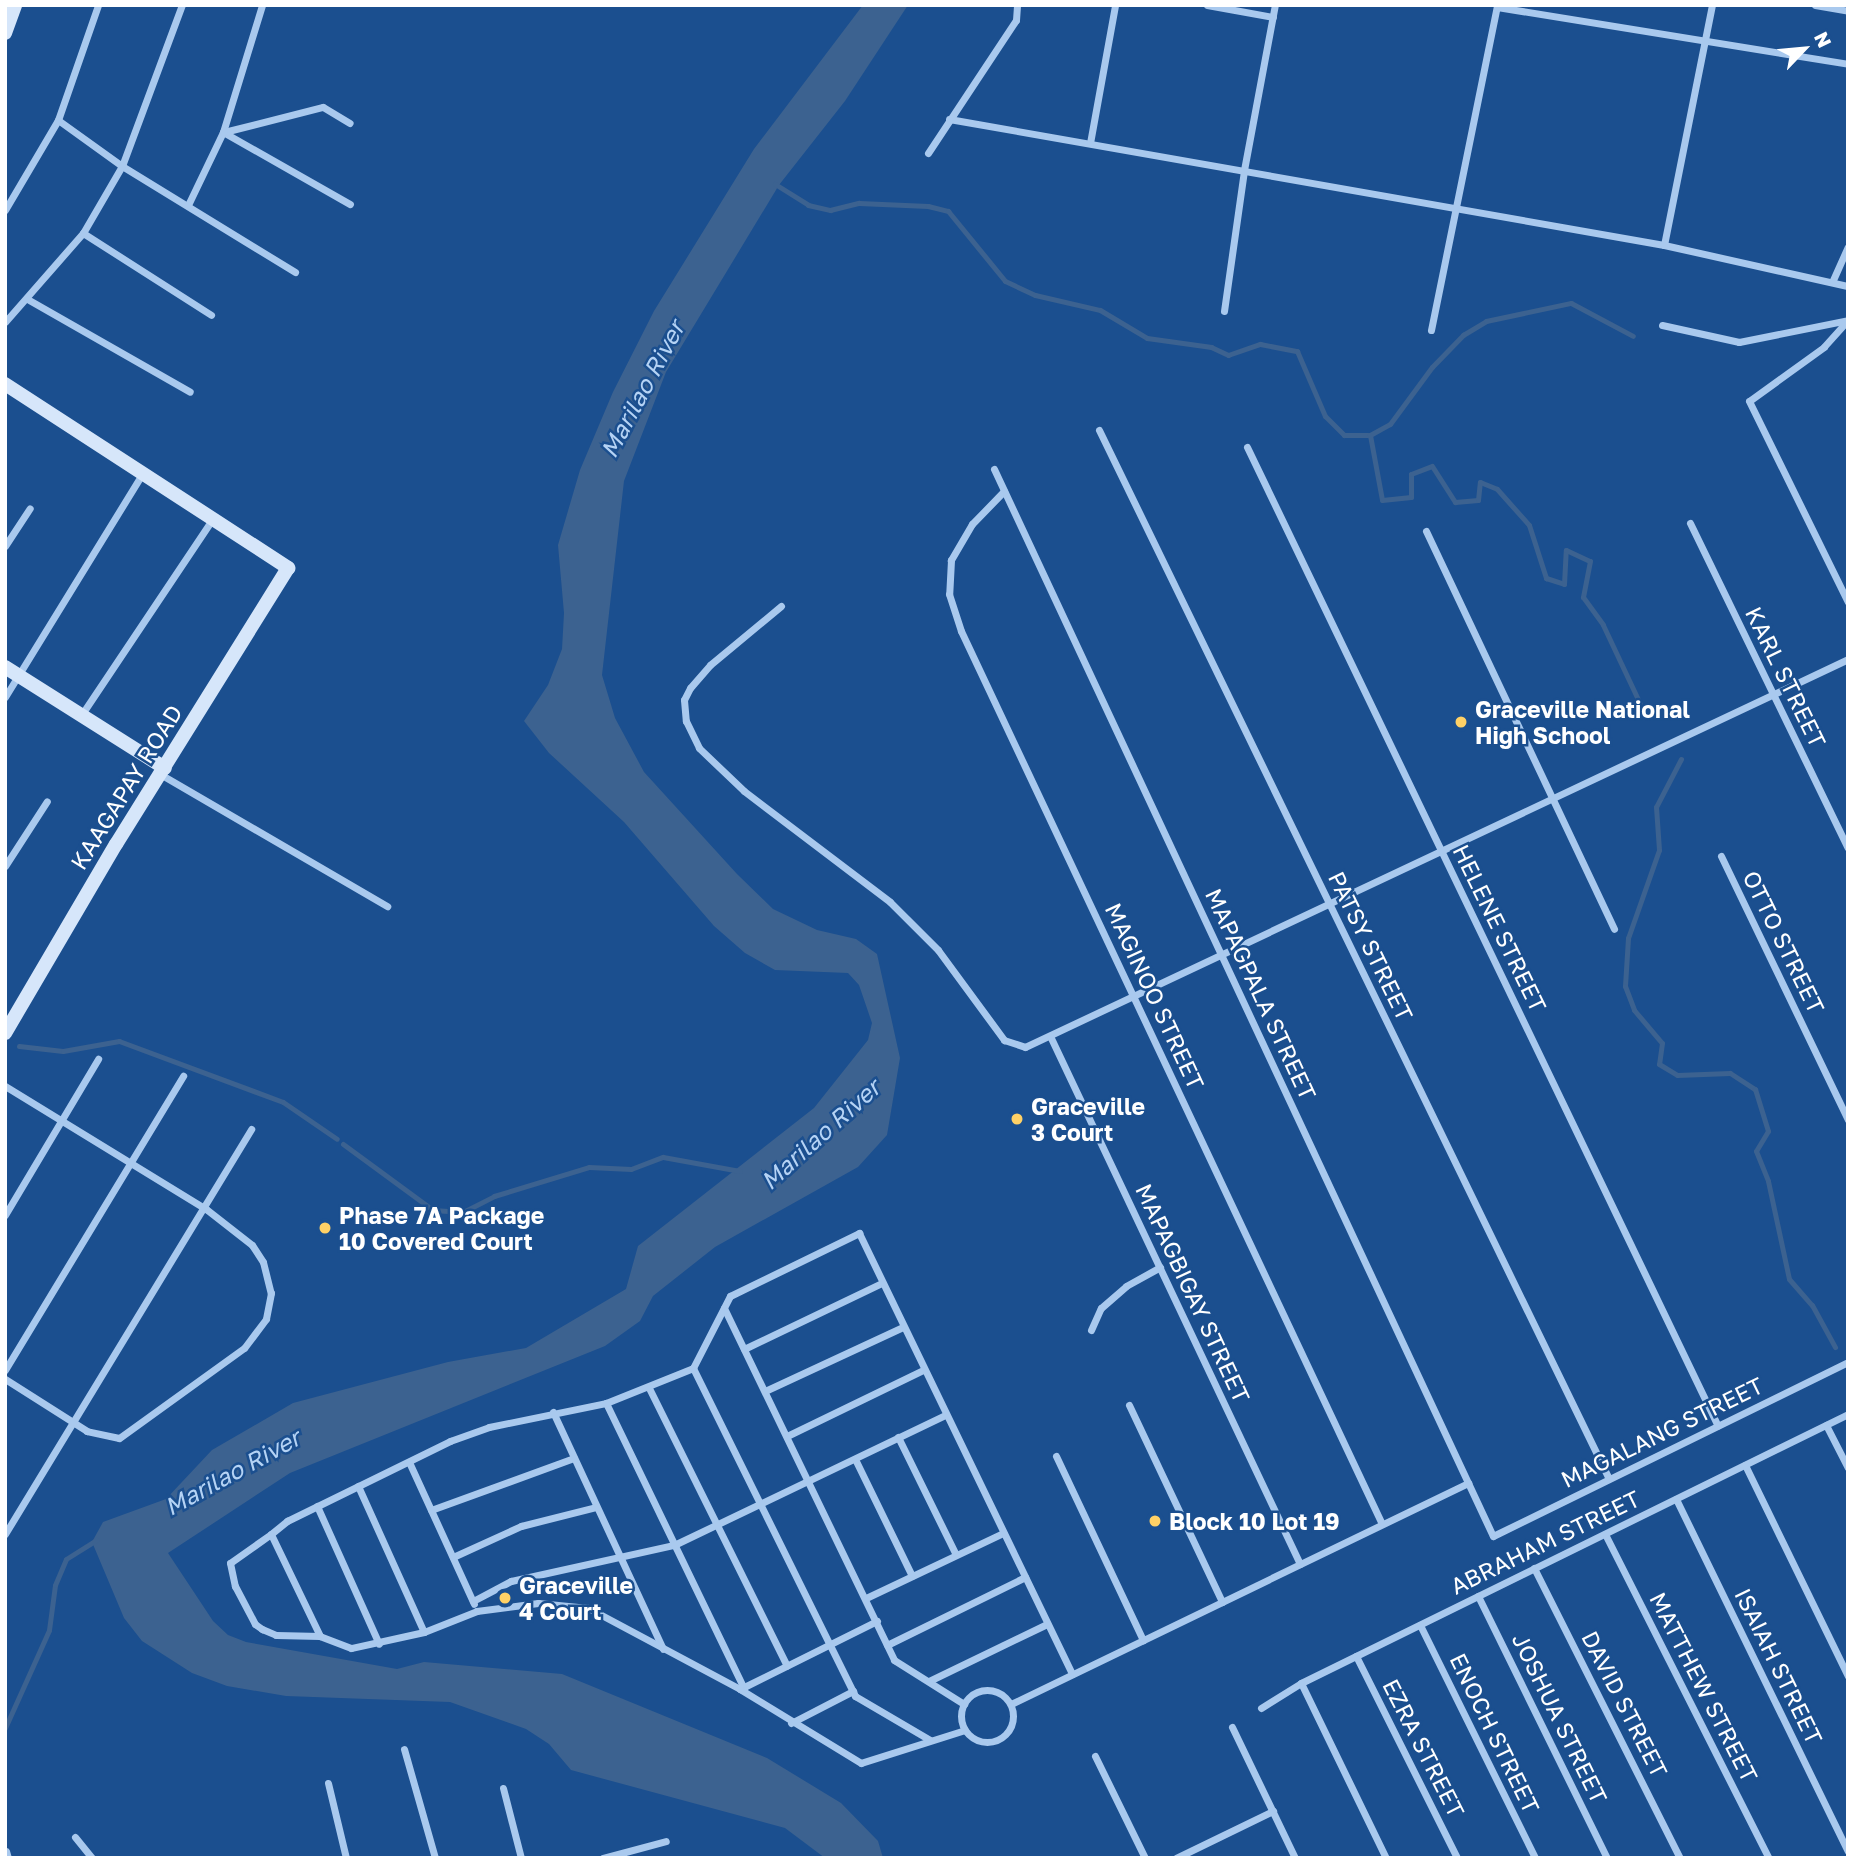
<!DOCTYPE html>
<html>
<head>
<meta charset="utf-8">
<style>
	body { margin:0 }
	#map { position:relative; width:1853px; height:1863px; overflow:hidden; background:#1b4f8f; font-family:"Golos Text",sans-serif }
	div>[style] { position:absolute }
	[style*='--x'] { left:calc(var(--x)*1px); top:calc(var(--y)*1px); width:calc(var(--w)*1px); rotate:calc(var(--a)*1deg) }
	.water>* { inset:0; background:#3c6290 }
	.stream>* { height:5px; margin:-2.5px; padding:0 2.5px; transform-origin:2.5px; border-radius:2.5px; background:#3c6290 }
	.street>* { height:7px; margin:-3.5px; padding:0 3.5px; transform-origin:3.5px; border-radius:3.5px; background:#a9c9ee }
	.street>.ring { margin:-3.5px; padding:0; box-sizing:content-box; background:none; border:7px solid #a9c9ee; border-radius:50% }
	.secondary>* { height:14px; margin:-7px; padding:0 7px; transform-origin:7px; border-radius:7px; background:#d6e6fa }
	.dots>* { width:19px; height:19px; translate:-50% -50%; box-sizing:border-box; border:4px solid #1b4f8f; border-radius:50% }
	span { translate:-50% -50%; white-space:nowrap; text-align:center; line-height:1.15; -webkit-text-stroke:5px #1b4f8f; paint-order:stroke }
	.street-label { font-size:23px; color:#fff }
	.poi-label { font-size:23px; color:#fff; font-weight:700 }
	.left { translate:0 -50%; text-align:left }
	.water-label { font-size:24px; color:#b5d3f5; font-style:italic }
	.frame { position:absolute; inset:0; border:7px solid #fff; pointer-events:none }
	.north { position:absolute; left:1769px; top:14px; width:70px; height:70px; -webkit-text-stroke:5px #1b4f8f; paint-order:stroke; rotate:64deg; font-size:19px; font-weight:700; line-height:28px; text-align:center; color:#fff }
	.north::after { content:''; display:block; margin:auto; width:24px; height:32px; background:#fff; clip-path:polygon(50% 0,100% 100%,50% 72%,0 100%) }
</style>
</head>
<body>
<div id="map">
	<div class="water">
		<div style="clip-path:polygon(863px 5px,908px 5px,845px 101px,779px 185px,666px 372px,624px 481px,602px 675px,615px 718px,644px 772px,737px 874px,773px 909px,817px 930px,856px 939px,877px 954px,900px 1058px,887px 1135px,858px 1167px,715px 1247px,653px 1296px,640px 1321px,605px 1346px,290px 1473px,168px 1553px,213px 1621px,228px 1635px,246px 1642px,397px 1669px,424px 1662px,562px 1674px,767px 1758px,841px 1803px,878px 1841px,883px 1858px,825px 1858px,785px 1828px,571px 1770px,549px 1744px,526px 1729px,450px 1702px,286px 1696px,227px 1686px,192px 1673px,142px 1641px,124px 1618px,92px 1542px,103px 1522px,166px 1499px,212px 1450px,293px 1403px,448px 1362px,526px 1348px,626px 1289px,638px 1246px,814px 1108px,868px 1040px,872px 1023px,859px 985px,848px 973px,775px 970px,745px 953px,714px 926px,624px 822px,549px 753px,524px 721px,548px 685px,562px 649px,564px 613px,558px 545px,580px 470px,613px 392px,654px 311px,754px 149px)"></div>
	</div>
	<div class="stream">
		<div style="--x:775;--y:184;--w:39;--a:32"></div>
		<div style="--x:808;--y:205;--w:23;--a:13"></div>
		<div style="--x:830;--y:210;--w:30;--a:-14"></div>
		<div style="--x:859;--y:203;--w:69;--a:2.5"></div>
		<div style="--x:928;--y:206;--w:21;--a:14"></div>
		<div style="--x:948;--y:211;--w:90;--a:50.8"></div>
		<div style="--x:1005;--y:281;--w:33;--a:25"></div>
		<div style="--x:1035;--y:295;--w:67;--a:13"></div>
		<div style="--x:1100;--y:310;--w:55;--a:30.8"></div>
		<div style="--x:1147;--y:338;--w:65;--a:8"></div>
		<div style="--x:1211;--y:347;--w:19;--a:25"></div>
		<div style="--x:1228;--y:355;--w:34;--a:-19"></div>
		<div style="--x:1260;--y:344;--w:38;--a:11"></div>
		<div style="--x:1297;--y:351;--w:71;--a:66.7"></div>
		<div style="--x:1325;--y:416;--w:27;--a:45"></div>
		<div style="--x:1344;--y:435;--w:26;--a:0"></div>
		<div style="--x:1370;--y:435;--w:23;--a:-29"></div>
		<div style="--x:1390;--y:424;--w:71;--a:-53.6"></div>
		<div style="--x:1432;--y:367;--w:45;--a:-45.9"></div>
		<div style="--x:1463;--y:335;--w:27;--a:-31"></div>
		<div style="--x:1486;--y:321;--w:87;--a:-12"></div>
		<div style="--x:1571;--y:303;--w:70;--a:28"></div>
		<div style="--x:1370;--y:435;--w:66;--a:79.5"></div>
		<div style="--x:1382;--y:500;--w:29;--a:-6"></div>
		<div style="--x:1411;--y:497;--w:23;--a:-90"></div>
		<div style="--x:1411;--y:474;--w:22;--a:-21"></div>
		<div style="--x:1432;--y:466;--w:43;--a:57.4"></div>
		<div style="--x:1455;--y:502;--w:23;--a:-5"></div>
		<div style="--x:1478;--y:500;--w:18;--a:-84"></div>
		<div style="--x:1480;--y:482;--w:18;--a:22"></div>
		<div style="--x:1497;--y:489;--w:48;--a:48.4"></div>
		<div style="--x:1529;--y:525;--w:56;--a:72.2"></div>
		<div style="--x:1546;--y:578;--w:19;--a:18"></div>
		<div style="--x:1564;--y:584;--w:34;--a:-87"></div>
		<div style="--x:1566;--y:550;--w:26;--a:25"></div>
		<div style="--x:1590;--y:561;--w:37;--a:101"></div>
		<div style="--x:1583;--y:597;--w:34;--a:54"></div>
		<div style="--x:1603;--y:625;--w:92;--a:64.8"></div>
		<div style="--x:1642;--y:708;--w:21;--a:14"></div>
		<div style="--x:1681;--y:759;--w:54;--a:117.5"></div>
		<div style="--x:1656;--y:807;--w:43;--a:86"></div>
		<div style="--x:1659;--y:850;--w:93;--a:109.4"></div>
		<div style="--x:1628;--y:938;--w:48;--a:93.6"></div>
		<div style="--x:1625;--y:986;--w:26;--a:69"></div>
		<div style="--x:1634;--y:1010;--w:43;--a:49.7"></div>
		<div style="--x:1662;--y:1043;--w:21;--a:98"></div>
		<div style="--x:1659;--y:1064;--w:21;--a:31"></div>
		<div style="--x:1677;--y:1075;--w:53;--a:-2.2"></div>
		<div style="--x:1730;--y:1073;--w:30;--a:33"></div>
		<div style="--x:1755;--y:1089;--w:44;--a:72.8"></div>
		<div style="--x:1768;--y:1131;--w:23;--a:121"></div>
		<div style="--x:1756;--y:1151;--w:32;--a:68"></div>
		<div style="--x:1768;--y:1181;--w:100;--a:77.9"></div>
		<div style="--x:1789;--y:1279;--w:35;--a:49"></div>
		<div style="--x:1812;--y:1305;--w:48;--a:61.3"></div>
		<div style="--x:19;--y:1046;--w:44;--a:6.5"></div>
		<div style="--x:63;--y:1051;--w:57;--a:-10.1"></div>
		<div style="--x:119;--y:1041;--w:175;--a:20.4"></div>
		<div style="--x:283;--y:1102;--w:65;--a:34.4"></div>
		<div style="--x:343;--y:1144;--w:112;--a:36.3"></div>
		<div style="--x:433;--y:1210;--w:30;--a:4"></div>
		<div style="--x:463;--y:1212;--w:35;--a:-27"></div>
		<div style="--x:494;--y:1196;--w:99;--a:-17"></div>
		<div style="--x:589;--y:1167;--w:42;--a:2.7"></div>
		<div style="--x:631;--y:1169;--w:34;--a:-21"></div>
		<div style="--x:663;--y:1157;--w:78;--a:10.3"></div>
		<div style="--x:5;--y:1728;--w:107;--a:-65.8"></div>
		<div style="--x:49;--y:1630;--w:45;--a:-82.4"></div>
		<div style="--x:55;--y:1585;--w:28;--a:-67"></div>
		<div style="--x:66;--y:1559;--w:36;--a:-32"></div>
	</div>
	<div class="street">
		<div style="--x:1207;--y:5;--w:67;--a:10.3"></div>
		<div style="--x:1815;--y:5;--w:34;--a:10"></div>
		<div style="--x:1497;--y:7;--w:356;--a:9.2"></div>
		<div style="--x:949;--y:119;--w:726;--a:9.99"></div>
		<div style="--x:1664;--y:245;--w:189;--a:12.6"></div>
		<div style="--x:58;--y:120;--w:79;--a:35.7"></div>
		<div style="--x:122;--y:166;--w:203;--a:31.5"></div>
		<div style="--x:223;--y:132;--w:146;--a:29.6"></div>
		<div style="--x:224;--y:132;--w:102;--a:-14.2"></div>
		<div style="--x:323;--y:107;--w:31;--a:31"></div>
		<div style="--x:1090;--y:143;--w:140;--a:-79.7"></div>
		<div style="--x:928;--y:153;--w:159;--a:-56.5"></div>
		<div style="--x:1016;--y:20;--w:15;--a:-86"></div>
		<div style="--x:188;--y:205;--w:81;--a:-64.4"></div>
		<div style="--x:223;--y:132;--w:133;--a:-72.9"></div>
		<div style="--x:5;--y:210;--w:104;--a:-59.5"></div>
		<div style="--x:58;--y:120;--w:122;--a:-70.8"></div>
		<div style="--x:83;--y:233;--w:152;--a:32.6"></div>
		<div style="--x:1664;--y:245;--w:245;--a:-78.7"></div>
		<div style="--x:1833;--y:280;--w:36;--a:-66"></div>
		<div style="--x:29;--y:300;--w:185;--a:29.7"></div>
		<div style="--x:1224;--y:311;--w:142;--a:-81.9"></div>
		<div style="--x:1244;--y:170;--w:168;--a:-79.4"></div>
		<div style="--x:1848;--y:320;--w:36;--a:132"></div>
		<div style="--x:1824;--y:347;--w:92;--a:144.2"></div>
		<div style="--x:1749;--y:401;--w:224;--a:63.8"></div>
		<div style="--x:5;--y:322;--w:118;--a:-48.8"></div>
		<div style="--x:83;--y:233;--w:78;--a:-59.8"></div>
		<div style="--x:122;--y:166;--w:172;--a:-69.6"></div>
		<div style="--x:1662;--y:325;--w:79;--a:12.4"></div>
		<div style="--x:1739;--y:342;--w:111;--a:-11.4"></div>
		<div style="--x:1431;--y:330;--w:332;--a:-78.5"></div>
		<div style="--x:1099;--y:430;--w:1166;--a:64.07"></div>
		<div style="--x:1247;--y:447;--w:1086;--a:64.31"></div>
		<div style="--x:994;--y:469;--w:1178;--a:64.94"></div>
		<div style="--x:1493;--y:1536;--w:395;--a:-26.1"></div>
		<div style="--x:1004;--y:491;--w:46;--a:134.1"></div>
		<div style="--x:972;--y:524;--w:42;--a:120.3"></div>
		<div style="--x:951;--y:560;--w:34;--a:93"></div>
		<div style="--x:949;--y:594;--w:39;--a:72"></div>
		<div style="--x:961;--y:631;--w:987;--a:64.76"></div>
		<div style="--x:1690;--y:523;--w:361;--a:64.1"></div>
		<div style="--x:1426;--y:531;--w:440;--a:64.7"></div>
		<div style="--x:5;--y:546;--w:45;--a:-56.7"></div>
		<div style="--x:781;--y:606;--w:92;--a:140.3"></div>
		<div style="--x:710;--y:665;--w:30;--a:131"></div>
		<div style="--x:690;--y:688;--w:13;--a:117"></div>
		<div style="--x:684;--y:700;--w:21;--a:85"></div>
		<div style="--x:686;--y:721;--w:30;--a:64"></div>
		<div style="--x:699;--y:748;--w:62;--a:43.7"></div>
		<div style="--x:744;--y:791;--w:183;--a:37.2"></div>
		<div style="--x:890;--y:902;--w:68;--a:45"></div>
		<div style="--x:938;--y:950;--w:112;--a:53.7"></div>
		<div style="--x:1004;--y:1040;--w:22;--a:18"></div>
		<div style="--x:1025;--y:1047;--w:910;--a:-25.24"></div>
		<div style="--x:5;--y:697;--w:259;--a:-58.4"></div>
		<div style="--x:82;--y:714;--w:234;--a:-56.2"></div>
		<div style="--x:160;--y:774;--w:263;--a:30.2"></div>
		<div style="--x:1721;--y:856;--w:293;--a:64.3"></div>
		<div style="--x:5;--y:866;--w:77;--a:-57.1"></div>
		<div style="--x:1051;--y:1038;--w:582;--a:64.67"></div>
		<div style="--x:5;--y:1086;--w:236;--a:31.5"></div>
		<div style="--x:206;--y:1209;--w:58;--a:38"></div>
		<div style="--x:252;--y:1245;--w:20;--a:57"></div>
		<div style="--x:263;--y:1262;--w:32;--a:76"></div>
		<div style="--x:271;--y:1293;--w:26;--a:101"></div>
		<div style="--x:266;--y:1319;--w:36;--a:127"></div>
		<div style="--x:244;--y:1348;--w:154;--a:144.2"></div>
		<div style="--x:119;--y:1438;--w:33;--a:-168"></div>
		<div style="--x:87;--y:1431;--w:97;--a:-147.6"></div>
		<div style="--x:5;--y:1215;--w:182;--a:-59.2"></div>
		<div style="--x:724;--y:1308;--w:391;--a:64.2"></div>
		<div style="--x:894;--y:1660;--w:83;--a:32.2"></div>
		<div style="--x:1091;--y:1330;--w:24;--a:-66"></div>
		<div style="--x:1101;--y:1308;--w:33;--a:-41"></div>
		<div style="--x:1126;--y:1286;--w:39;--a:-29"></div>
		<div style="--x:744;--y:1349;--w:153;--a:-25.6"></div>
		<div style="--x:693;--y:1368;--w:366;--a:63.7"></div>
		<div style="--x:855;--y:1696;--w:87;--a:30.4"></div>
		<div style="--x:5;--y:1370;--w:344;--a:-58.8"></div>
		<div style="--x:649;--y:1388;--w:310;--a:63.6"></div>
		<div style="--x:765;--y:1391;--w:152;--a:-24.9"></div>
		<div style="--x:606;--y:1403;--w:317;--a:64.2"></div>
		<div style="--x:1129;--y:1405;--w:218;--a:64.7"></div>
		<div style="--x:553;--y:1412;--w:261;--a:65.1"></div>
		<div style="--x:1826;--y:1425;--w:48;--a:62.9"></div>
		<div style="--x:787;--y:1436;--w:151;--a:-25.9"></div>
		<div style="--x:898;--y:1437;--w:131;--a:63.8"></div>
		<div style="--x:1056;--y:1456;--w:204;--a:64.7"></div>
		<div style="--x:855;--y:1459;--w:130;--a:64"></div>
		<div style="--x:409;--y:1462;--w:156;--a:65.4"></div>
		<div style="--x:1745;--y:1465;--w:235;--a:64"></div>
		<div style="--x:358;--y:1486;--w:160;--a:65.7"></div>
		<div style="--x:1676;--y:1499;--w:392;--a:64"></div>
		<div style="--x:317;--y:1506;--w:151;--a:65.8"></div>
		<div style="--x:431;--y:1510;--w:152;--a:-20"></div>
		<div style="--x:5;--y:1534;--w:474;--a:-58.7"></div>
		<div style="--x:271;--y:1534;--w:50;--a:144.7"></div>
		<div style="--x:230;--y:1563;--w:24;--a:78"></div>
		<div style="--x:235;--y:1586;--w:43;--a:62.2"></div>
		<div style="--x:255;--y:1624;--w:9;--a:36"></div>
		<div style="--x:262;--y:1629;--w:15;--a:23"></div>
		<div style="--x:276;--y:1635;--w:44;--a:1.3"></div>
		<div style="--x:1605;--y:1534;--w:363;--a:63.2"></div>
		<div style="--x:453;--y:1557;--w:75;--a:-24.5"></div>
		<div style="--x:521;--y:1526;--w:77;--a:-14.2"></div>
		<div style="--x:1534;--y:1568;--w:325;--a:63.3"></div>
		<div style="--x:1478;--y:1596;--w:292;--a:63.8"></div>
		<div style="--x:866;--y:1598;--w:152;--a:-25.4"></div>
		<div style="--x:473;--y:1601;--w:43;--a:-27.8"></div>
		<div style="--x:511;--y:1581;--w:167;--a:-12.5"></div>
		<div style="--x:674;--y:1545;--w:301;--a:-25.6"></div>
		<div style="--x:1420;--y:1625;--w:260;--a:63.7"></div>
		<div style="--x:887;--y:1645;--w:154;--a:-26.2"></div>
		<div style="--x:1356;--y:1656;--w:226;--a:63.4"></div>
		<div style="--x:929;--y:1681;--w:131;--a:-25.8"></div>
		<div style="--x:1301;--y:1683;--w:195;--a:64.1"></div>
		<div style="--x:740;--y:1689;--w:153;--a:-26.4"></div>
		<div class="ring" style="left:961px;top:1690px;width:45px;height:45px"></div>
		<div style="--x:1011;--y:1704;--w:508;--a:-25.81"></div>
		<div style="--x:1261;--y:1708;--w:47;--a:-32"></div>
		<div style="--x:1301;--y:1683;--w:610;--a:-26.19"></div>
		<div style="--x:791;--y:1723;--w:70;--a:-27.3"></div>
		<div style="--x:1232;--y:1727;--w:145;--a:64.3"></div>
		<div style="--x:965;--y:1730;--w:109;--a:162.4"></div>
		<div style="--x:861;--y:1763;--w:142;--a:-148.6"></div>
		<div style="--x:740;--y:1689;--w:172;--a:-151.9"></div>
		<div style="--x:588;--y:1608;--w:50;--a:-174.3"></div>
		<div style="--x:538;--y:1603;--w:62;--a:172.5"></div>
		<div style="--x:477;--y:1611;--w:57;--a:158.4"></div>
		<div style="--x:424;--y:1632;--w:75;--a:167.6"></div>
		<div style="--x:351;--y:1648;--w:33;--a:-159"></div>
		<div style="--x:320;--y:1636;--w:113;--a:-115.7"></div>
		<div style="--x:271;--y:1534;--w:21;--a:-39"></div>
		<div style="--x:287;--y:1521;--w:182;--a:-26.1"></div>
		<div style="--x:450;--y:1441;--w:41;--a:-19.7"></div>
		<div style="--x:489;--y:1427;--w:119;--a:-11.6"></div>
		<div style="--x:606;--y:1403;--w:94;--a:-21.9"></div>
		<div style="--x:693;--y:1368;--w:81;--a:-62.8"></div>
		<div style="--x:730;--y:1296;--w:144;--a:-26"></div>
		<div style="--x:859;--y:1233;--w:490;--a:64.2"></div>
		<div style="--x:404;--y:1749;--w:113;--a:74.1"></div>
		<div style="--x:1095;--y:1756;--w:114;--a:63.9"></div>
		<div style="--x:328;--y:1783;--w:77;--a:76.5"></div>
		<div style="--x:503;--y:1788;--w:72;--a:75.6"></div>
		<div style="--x:75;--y:1837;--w:27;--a:51"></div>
		<div style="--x:6;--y:1851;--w:7;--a:74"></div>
		<div style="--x:603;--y:1858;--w:65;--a:-15.1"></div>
		<div style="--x:1176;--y:1858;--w:108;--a:-25.9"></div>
	</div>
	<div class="secondary">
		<div style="--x:5;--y:33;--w:30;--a:-70"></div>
		<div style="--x:5;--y:384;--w:338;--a:33"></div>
		<div style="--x:288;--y:568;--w:325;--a:121.9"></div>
		<div style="--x:116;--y:844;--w:219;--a:120.4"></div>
		<div style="--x:5;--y:667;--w:189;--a:32.3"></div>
	</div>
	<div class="dots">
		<div style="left:1461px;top:722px;background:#ffd166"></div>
		<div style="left:1017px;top:1119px;background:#ffd166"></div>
		<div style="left:325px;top:1228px;background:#ffd166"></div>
		<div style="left:1155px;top:1521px;background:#ffd166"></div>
		<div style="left:505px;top:1598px;background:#ffd166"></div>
	</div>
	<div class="street-label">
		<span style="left:1786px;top:677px;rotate:64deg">KARL STREET</span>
		<span style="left:126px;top:787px;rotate:-58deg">KAAGAPAY ROAD</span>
		<span style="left:1500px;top:928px;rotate:64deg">HELENE STREET</span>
		<span style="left:1784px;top:942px;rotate:64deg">OTTO STREET</span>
		<span style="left:1371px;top:946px;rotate:64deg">PATSY STREET</span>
		<span style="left:1261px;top:994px;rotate:65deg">MAPAGPALA STREET</span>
		<span style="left:1155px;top:996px;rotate:65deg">MAGINOO STREET</span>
		<span style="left:1193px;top:1293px;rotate:65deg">MAPAGBIGAY STREET</span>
		<span style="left:1662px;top:1432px;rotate:-26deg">MAGALANG STREET</span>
		<span style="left:1545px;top:1542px;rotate:-26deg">ABRAHAM STREET</span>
		<span style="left:1779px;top:1666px;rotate:64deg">ISAIAH STREET</span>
		<span style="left:1704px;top:1687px;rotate:63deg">MATTHEW STREET</span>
		<span style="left:1625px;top:1704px;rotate:63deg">DAVID STREET</span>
		<span style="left:1560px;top:1718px;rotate:64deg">JOSHUA STREET</span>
		<span style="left:1495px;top:1733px;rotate:64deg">ENOCH STREET</span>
		<span style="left:1424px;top:1748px;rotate:63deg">EZRA STREET</span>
	</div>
	<div class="poi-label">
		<span class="left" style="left:1475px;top:722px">Graceville National<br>High School</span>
		<span class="left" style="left:1031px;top:1119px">Graceville<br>3 Court</span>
		<span class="left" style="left:339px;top:1228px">Phase 7A Package<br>10 Covered Court</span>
		<span class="left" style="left:1169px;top:1521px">Block 10 Lot 19</span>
		<span class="left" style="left:519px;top:1598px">Graceville<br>4 Court</span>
	</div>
	<div class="water-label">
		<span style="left:642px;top:389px;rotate:-62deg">Marilao River</span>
		<span style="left:820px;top:1134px;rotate:-42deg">Marilao River</span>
		<span style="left:232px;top:1472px;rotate:-29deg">Marilao River</span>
	</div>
	<div class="frame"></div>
	<div class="north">N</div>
</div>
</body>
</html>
